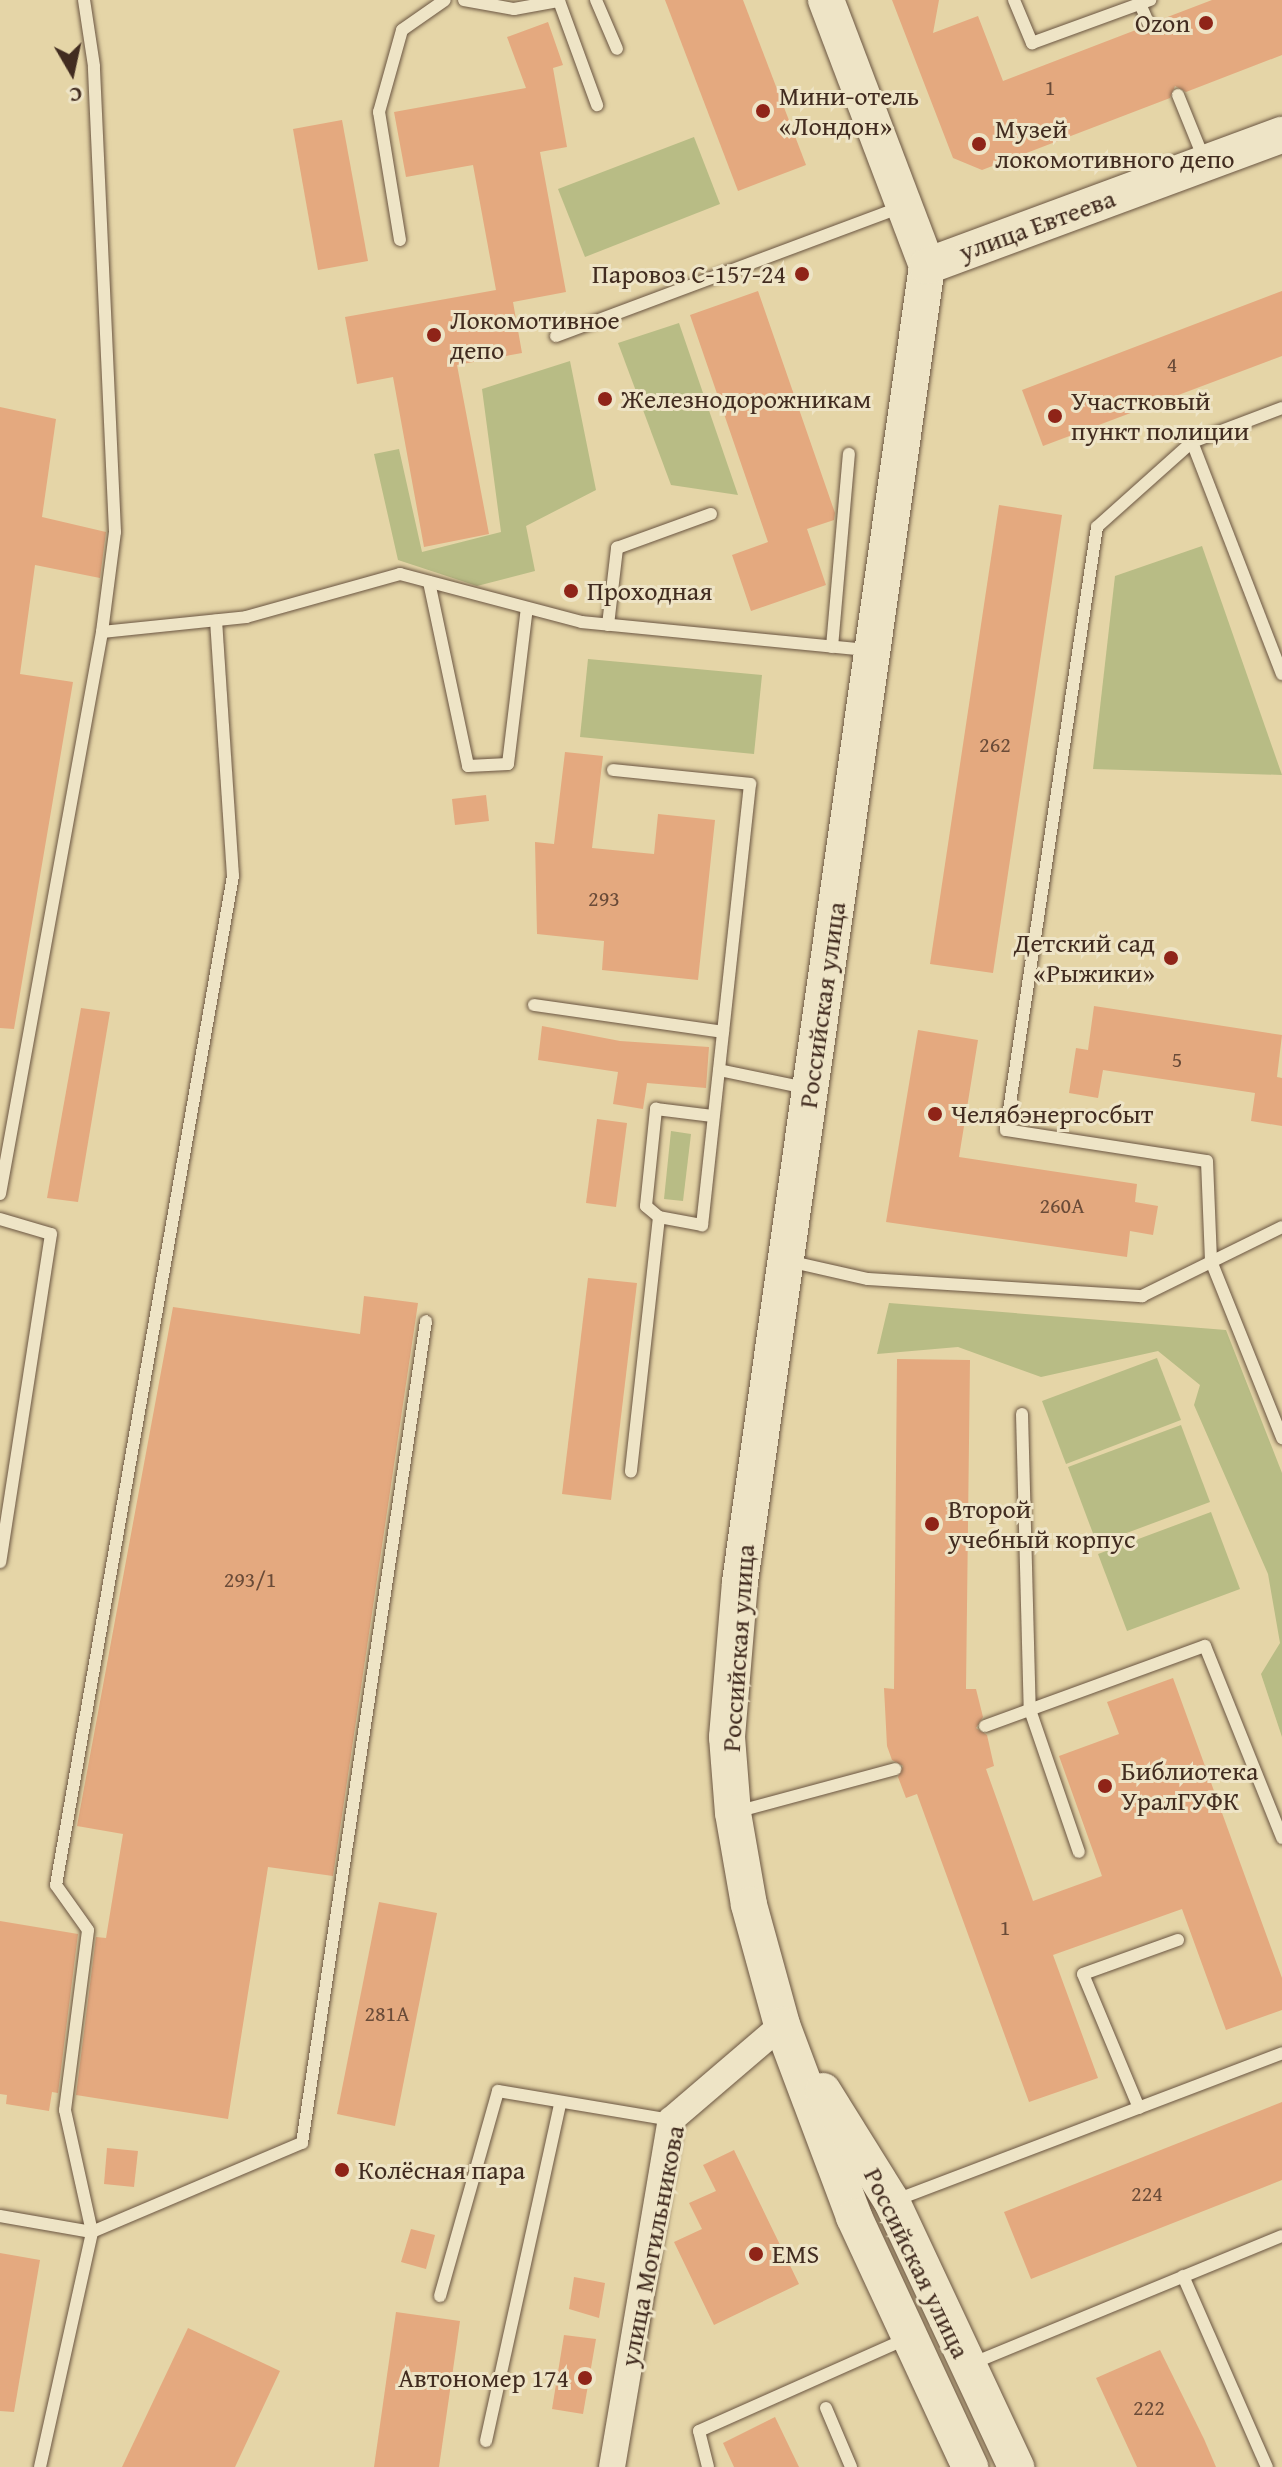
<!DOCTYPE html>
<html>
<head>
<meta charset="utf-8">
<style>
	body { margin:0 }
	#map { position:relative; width:1282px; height:2467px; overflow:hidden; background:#e5d5a7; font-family:"Gentium Book Plus",serif }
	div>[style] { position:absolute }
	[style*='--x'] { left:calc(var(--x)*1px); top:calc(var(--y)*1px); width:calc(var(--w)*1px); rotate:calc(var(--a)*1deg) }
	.green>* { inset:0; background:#b8bc85 }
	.building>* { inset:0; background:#e4a97f }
	.roads { filter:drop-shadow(0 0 2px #6b5642) drop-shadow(0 0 2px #6b5642) }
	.lane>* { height:12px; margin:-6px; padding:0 6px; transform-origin:6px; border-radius:6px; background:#eee4c6 }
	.street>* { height:26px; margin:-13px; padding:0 13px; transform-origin:13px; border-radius:13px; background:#eee4c6 }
	.secondary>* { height:36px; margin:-18px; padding:0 18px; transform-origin:18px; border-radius:18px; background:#eee4c6 }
	.dots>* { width:22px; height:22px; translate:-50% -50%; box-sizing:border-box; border:4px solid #eee4c6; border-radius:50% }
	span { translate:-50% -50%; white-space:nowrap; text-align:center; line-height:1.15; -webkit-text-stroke:6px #eee4c6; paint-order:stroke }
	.number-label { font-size:22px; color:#6a4b38 }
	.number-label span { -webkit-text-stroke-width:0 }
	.poi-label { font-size:26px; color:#422c20 }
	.right { translate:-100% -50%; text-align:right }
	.left { translate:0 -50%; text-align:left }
	.street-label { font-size:26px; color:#422c20 }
	.north { position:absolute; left:32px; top:32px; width:80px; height:80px; -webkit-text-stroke:6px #eee4c6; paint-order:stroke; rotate:171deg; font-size:22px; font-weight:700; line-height:32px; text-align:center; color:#422c20 }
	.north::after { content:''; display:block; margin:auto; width:28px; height:36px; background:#422c20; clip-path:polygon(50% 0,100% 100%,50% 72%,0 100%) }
</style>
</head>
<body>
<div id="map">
	<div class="green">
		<div style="clip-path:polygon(694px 137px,720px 204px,585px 257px,558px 189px)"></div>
		<div style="clip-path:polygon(679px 323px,738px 495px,671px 485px,618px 343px)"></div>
		<div style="clip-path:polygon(570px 361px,596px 490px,526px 526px,535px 571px,477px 586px,398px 560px,374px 454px,399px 449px,422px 552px,501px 532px,482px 389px)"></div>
		<div style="clip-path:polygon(1202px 546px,1282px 775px,1093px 769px,1115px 576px)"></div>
		<div style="clip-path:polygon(588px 659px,762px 675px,754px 754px,580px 737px)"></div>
		<div style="clip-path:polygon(671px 1131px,691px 1134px,683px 1201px,664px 1199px)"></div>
		<div style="clip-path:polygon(889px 1303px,1226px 1330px,1282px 1473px,1282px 1737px,1261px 1674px,1280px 1643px,1268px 1574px,1194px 1405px,1200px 1385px,1158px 1351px,1041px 1377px,958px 1347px,877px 1354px)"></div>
		<div style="clip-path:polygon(1157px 1358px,1181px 1420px,1066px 1464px,1042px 1401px)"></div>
		<div style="clip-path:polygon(1181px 1425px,1210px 1502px,1097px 1544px,1068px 1467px)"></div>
		<div style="clip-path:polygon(1211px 1512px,1240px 1589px,1127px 1631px,1098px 1554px)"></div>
	</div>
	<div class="building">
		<div style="clip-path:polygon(665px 0,743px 0,806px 165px,738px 191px)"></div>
		<div style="clip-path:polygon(892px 0,939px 0,933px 33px,978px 16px,1003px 81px,1141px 28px,1152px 32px,1157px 21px,1212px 0,1282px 0,1282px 55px,1186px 92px,1175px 86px,1170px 98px,982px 170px,953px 158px)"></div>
		<div style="clip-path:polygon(548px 22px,563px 65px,553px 68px,567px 147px,540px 152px,566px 292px,513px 302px,522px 353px,457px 365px,489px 534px,424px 547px,393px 377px,357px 384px,345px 317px,496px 290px,473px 165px,406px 177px,394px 112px,526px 88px,507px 37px)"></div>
		<div style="clip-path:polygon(342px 120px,368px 261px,318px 270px,293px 129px)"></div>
		<div style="clip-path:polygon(758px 291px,835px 513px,834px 520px,807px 529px,826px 585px,751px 611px,732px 555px,768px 542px,690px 315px)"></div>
		<div style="clip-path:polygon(1282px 291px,1282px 356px,1043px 446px,1022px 390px)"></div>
		<div style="clip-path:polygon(0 407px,56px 419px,42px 517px,106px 532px,100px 578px,35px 565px,20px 674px,73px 682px,14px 1029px,0 1028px)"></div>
		<div style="clip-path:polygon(999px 505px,1062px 515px,993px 973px,930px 964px)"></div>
		<div style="clip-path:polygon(565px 752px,603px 756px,592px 848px,654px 854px,658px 814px,715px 820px,698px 980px,602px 970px,604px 941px,537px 934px,535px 842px,554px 844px)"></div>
		<div style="clip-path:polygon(486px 795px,489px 821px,455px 825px,452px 799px)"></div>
		<div style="clip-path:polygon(1094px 1006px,1282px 1035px,1277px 1077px,1282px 1078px,1282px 1126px,1251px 1121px,1255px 1093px,1103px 1070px,1098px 1098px,1069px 1093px,1076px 1048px,1088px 1050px)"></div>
		<div style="clip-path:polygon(81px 1008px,110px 1012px,78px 1202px,47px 1198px)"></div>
		<div style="clip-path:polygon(542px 1026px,620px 1041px,709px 1047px,706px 1088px,647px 1083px,643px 1109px,613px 1104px,618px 1072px,538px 1060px)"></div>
		<div style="clip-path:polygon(918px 1030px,978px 1040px,959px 1157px,1137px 1184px,1135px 1202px,1158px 1206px,1153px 1235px,1130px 1231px,1127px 1257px,886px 1222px)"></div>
		<div style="clip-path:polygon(597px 1119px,627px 1123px,616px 1207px,586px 1203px)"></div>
		<div style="clip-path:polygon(588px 1278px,637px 1283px,611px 1500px,562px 1494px)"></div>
		<div style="clip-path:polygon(364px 1296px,418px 1303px,333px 1876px,268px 1867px,228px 2119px,76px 2095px,96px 1937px,106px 1938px,123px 1834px,77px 1826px,173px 1307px,360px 1334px)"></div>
		<div style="clip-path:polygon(897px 1359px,970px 1360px,966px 1689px,976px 1689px,983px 1717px,976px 1728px,987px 1735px,994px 1766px,986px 1769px,1033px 1901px,1102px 1876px,1059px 1756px,1119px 1734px,1107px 1702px,1173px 1678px,1282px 1978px,1282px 2010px,1226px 2030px,1182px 1909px,1053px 1955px,1098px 2078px,1029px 2102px,917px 1794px,906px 1798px,898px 1777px,903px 1766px,892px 1760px,887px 1746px,884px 1688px,894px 1689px)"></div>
		<div style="clip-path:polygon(379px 1902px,437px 1913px,395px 2126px,337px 2114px)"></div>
		<div style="clip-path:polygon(0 1921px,78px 1934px,58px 2093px,52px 2092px,49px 2111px,6px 2104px,7px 2095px,0 2094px)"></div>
		<div style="clip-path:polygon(1282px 2102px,1282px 2180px,1031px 2279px,1004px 2212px)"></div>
		<div style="clip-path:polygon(107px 2148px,138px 2151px,134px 2187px,104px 2184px)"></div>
		<div style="clip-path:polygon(734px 2150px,799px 2284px,714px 2325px,674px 2242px,702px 2229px,689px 2203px,716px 2191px,703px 2165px)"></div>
		<div style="clip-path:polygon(411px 2229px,435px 2235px,426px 2269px,401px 2262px)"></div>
		<div style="clip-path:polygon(0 2253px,40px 2260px,14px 2412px,0 2411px)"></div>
		<div style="clip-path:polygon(574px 2277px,605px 2283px,599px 2318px,569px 2309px)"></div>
		<div style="clip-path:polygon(396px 2312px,460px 2321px,439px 2467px,374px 2467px)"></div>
		<div style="clip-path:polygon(188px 2328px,280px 2371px,235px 2467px,122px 2467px)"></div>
		<div style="clip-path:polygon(564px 2335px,596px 2339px,583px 2414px,552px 2409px)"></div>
		<div style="clip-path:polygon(1160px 2350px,1204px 2439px,1216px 2467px,1137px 2467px,1096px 2378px)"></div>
		<div style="clip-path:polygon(775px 2417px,799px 2467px,734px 2467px,723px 2443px)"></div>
	</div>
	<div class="roads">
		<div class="lane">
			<div style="--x:464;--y:0;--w:51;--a:10.2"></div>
			<div style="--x:514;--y:9;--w:46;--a:-10.1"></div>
			<div style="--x:559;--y:1;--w:111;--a:69.9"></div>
			<div style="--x:596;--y:0;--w:53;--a:66.8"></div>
			<div style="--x:1014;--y:0;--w:47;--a:67.3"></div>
			<div style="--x:1032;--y:43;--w:126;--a:-20"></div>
			<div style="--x:1140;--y:4;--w:22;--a:66"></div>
			<div style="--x:1178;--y:95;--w:69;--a:67.9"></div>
			<div style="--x:400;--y:240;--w:130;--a:-99.3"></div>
			<div style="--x:379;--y:112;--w:85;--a:-74.3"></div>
			<div style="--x:402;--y:30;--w:52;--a:-34.9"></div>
			<div style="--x:556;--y:336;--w:368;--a:-20.5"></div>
			<div style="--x:1282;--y:408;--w:96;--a:159.3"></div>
			<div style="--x:1192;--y:442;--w:127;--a:138.2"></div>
			<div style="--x:1097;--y:527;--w:610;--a:98.58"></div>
			<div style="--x:1006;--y:1130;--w:203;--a:8.8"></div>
			<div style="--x:1207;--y:1161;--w:100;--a:87.7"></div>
			<div style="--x:1211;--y:1261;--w:191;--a:68.1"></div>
			<div style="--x:1192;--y:442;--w:249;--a:68.8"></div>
			<div style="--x:429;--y:582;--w:188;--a:78"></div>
			<div style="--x:468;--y:766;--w:40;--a:-2.9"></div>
			<div style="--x:508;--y:764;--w:157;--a:-83.1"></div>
			<div style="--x:608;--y:625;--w:78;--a:-83.3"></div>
			<div style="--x:617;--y:548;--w:100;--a:-19.9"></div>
			<div style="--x:102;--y:632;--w:145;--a:-5.9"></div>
			<div style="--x:246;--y:617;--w:160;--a:-15.6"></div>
			<div style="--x:400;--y:574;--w:188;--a:14.8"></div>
			<div style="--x:582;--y:622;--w:288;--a:5.6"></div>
			<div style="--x:832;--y:647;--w:194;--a:-85"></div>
			<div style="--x:613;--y:770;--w:138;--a:5.8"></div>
			<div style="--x:750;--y:784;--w:444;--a:96.2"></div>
			<div style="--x:702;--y:1225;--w:44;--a:-169.5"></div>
			<div style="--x:659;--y:1217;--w:256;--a:96.3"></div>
			<div style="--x:534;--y:1005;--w:191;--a:8.1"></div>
			<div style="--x:719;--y:1070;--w:88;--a:11.8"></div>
			<div style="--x:0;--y:1194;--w:571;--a:-79.71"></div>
			<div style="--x:102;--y:632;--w:101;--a:-82.6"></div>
			<div style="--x:115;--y:532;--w:466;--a:-92.6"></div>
			<div style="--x:94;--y:66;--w:67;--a:-98.6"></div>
			<div style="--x:659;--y:1217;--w:17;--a:-140"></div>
			<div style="--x:646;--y:1206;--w:98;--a:-84.1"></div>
			<div style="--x:656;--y:1109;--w:57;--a:7"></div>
			<div style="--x:0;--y:1219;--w:53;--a:16.4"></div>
			<div style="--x:51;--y:1234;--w:332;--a:98.8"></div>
			<div style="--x:788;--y:1261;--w:82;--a:12.7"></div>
			<div style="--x:868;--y:1279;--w:275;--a:3.6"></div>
			<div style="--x:1142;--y:1296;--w:156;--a:-26.2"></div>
			<div style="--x:1022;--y:1414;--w:296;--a:88.5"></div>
			<div style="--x:1030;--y:1710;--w:150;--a:71"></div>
			<div style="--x:985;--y:1726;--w:234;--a:-20"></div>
			<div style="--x:1205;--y:1646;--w:207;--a:68.1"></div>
			<div style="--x:736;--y:1812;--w:165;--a:-15.1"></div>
			<div style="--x:1139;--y:2108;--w:145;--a:-112.7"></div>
			<div style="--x:1083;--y:1974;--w:101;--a:-19.7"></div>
			<div style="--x:896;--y:2200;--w:413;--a:-20.8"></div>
			<div style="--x:0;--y:2216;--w:93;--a:9.9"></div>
			<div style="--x:92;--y:2232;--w:125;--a:-102.5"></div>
			<div style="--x:65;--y:2110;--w:181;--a:-82.7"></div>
			<div style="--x:88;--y:1930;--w:55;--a:-125.4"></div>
			<div style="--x:56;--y:1885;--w:1024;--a:-80.05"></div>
			<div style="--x:233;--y:876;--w:256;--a:-93.8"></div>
			<div style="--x:1183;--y:2276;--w:209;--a:66.3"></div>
			<div style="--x:440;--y:2296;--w:213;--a:-74.2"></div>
			<div style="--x:498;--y:2091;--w:175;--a:9.5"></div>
			<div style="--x:971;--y:2364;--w:336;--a:-22.4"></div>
			<div style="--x:826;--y:2408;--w:64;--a:67"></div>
			<div style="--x:486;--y:2441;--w:345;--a:-77.6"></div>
			<div style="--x:40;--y:2467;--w:241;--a:-77.5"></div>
			<div style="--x:92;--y:2232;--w:228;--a:-23"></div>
			<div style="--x:302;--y:2143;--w:831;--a:-81.42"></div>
			<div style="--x:708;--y:2467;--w:37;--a:-104"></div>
			<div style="--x:699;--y:2431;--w:229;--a:-24"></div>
		</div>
		<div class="street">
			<div style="--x:612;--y:2467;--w:352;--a:-80.4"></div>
			<div style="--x:671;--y:2120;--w:146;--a:-40.6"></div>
		</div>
		<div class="secondary">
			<div style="--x:826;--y:0;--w:285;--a:69.2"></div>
			<div style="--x:927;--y:266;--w:1329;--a:98.09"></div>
			<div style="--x:740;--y:1582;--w:156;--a:94.8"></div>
			<div style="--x:727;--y:1737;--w:76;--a:85.5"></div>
			<div style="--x:733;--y:1813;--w:93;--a:80.1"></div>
			<div style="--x:749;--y:1905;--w:124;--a:74.6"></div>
			<div style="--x:782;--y:2025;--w:205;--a:69.4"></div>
			<div style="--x:854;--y:2217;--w:276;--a:65.1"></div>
			<div style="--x:927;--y:266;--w:378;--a:-20.3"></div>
			<div style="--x:823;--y:2091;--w:131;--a:58.1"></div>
			<div style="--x:892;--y:2202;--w:293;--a:64.9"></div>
		</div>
	</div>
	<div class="dots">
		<div style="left:1206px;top:23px;background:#8f2418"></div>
		<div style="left:763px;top:111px;background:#8f2418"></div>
		<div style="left:979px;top:144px;background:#8f2418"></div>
		<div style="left:802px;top:274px;background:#8f2418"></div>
		<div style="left:434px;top:335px;background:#8f2418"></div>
		<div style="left:605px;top:399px;background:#8f2418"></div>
		<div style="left:1055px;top:416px;background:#8f2418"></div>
		<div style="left:571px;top:591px;background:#8f2418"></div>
		<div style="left:1171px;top:958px;background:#8f2418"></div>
		<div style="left:935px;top:1114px;background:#8f2418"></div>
		<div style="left:932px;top:1524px;background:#8f2418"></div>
		<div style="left:1105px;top:1786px;background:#8f2418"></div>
		<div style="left:342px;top:2170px;background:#8f2418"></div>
		<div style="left:756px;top:2254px;background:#8f2418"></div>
		<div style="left:585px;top:2378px;background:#8f2418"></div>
	</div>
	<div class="number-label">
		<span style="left:1050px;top:88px">1</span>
		<span style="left:1172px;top:365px">4</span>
		<span style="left:995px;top:745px">262</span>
		<span style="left:604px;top:899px">293</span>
		<span style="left:1177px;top:1060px">5</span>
		<span style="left:1062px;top:1206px">260А</span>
		<span style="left:250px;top:1580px">293/1</span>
		<span style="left:1005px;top:1928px">1</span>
		<span style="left:387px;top:2014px">281А</span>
		<span style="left:1147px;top:2194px">224</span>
		<span style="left:1149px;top:2408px">222</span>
	</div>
	<div class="poi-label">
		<span class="right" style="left:1190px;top:23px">Ozon</span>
		<span class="left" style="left:779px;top:111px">Мини-отель<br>«Лондон»</span>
		<span class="left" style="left:995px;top:144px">Музей<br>локомотивного депо</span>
		<span class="right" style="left:786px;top:274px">Паровоз С-157-24</span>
		<span class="left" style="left:450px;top:335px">Локомотивное<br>депо</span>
		<span class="left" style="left:621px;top:399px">Железнодорожникам</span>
		<span class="left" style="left:1071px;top:416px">Участковый<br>пункт полиции</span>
		<span class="left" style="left:587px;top:591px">Проходная</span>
		<span class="right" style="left:1155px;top:958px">Детский сад<br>«Рыжики»</span>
		<span class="left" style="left:951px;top:1114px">Челябэнергосбыт</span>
		<span class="left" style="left:948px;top:1524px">Второй<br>учебный корпус</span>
		<span class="left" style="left:1121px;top:1786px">Библиотека<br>УралГУФК</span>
		<span class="left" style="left:358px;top:2170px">Колёсная пара</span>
		<span class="left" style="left:772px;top:2254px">EMS</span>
		<span class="right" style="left:569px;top:2378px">Автономер 174</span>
	</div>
	<div class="street-label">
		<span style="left:1037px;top:225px;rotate:-20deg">улица Евтеева</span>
		<span style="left:822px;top:1005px;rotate:-82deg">Российская улица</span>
		<span style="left:738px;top:1648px;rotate:-86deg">Российская улица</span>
		<span style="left:652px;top:2246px;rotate:-79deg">улица Могильникова</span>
		<span style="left:917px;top:2263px;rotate:64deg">Российская улица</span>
	</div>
	<div class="north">С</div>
</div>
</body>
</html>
